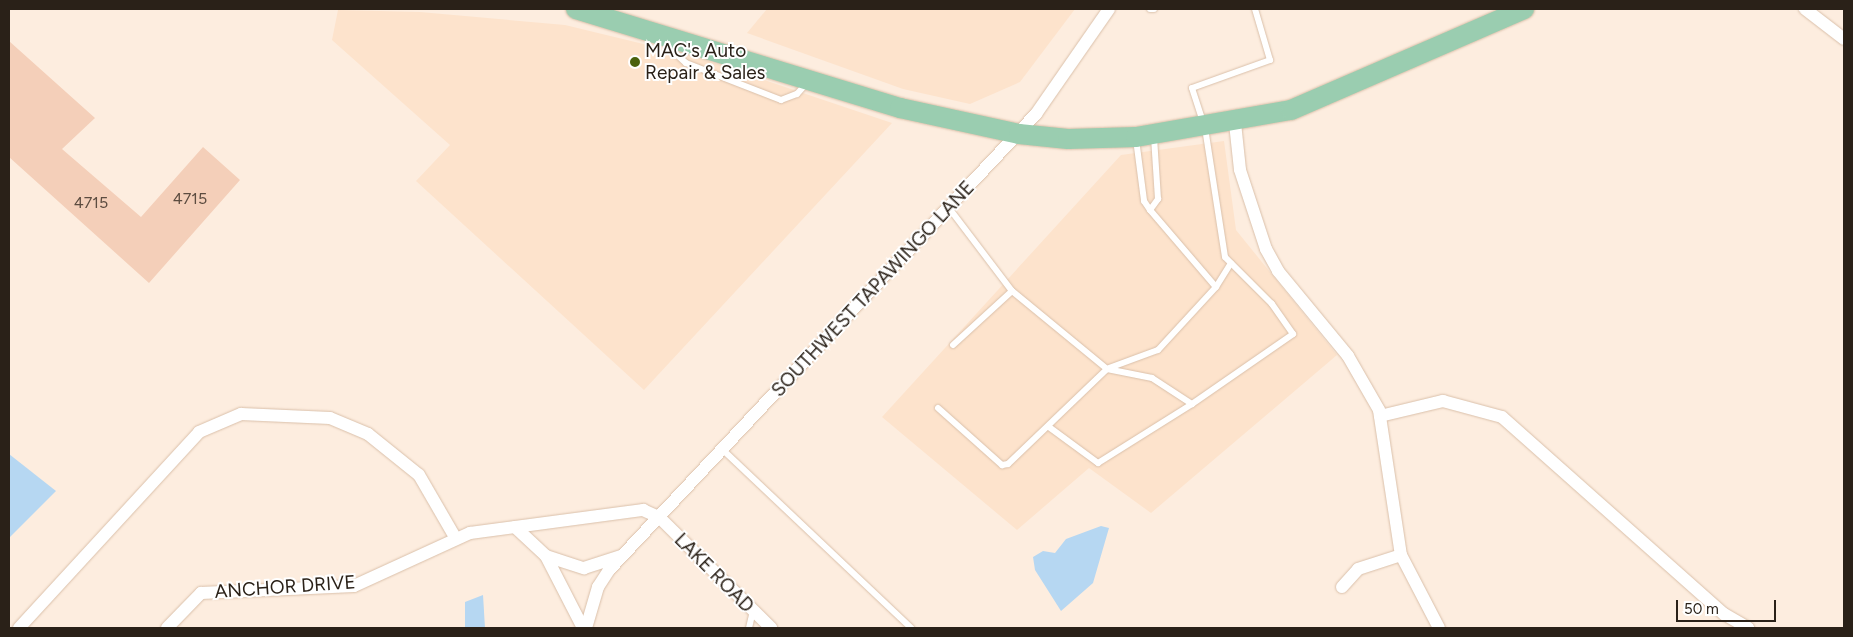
<!DOCTYPE html>
<html>
<head>
<meta charset="utf-8">
<style>
	body { margin:0 }
	#map { position:relative; width:1853px; height:637px; overflow:hidden; background:#fdeddf; font-family:Figtree,sans-serif }
	div>[style] { position:absolute }
	[style*='--x'] { left:calc(var(--x)*1px); top:calc(var(--y)*1px); width:calc(var(--w)*1px); rotate:calc(var(--a)*1deg) }
	.built>* { inset:0; background:#fde3cc }
	.water>* { inset:0; background:#b6d7f2 }
	.building>* { inset:0; background:#f4cfb9 }
	.roads { filter:drop-shadow(0 0 1px #dac0aa) drop-shadow(0 0 1px #dac0aa) }
	.lane>* { height:6px; margin:-3px; padding:0 3px; transform-origin:3px; border-radius:3px; background:#fff }
	.street>* { height:12px; margin:-6px; padding:0 6px; transform-origin:6px; border-radius:6px; background:#fff }
	.primary>* { height:20px; margin:-10px; padding:0 10px; transform-origin:10px; border-radius:10px; background:#9acdb0 }
	.dots>* { width:14px; height:14px; translate:-50% -50%; box-sizing:border-box; border:2px solid #fff; border-radius:50% }
	span { translate:-50% -50%; white-space:nowrap; text-align:center; line-height:1.15; -webkit-text-stroke:4px #fff; paint-order:stroke }
	.number-label { font-size:16px; color:#5c4c40 }
	.number-label span { -webkit-text-stroke-width:0 }
	.poi-label { font-size:19px; color:#2a2118 }
	.left { translate:0 -50%; text-align:left }
	.street-label { font-size:19px; color:#2a2118 }
	.frame { position:absolute; inset:0; border:10px solid #2a2118; pointer-events:none }
	.scale { position:absolute; left:1676px; top:600px; width:100px; height:22px; box-sizing:border-box; border:2px solid #2a2118; border-top:0; padding-left:6px; font-size:15px; line-height:18px; white-space:nowrap; color:#2a2118; -webkit-text-stroke:4px #fff; paint-order:stroke }
</style>
</head>
<body>
<div id="map">
	<div class="built">
		<div style="clip-path:polygon(767px 9px,1075px 9px,1020px 82px,970px 104px,903px 89px,747px 33px)"></div>
		<div style="clip-path:polygon(338px 10px,420px 12px,565px 25px,693px 56px,892px 123px,644px 390px,416px 181px,450px 145px,332px 40px)"></div>
		<div style="clip-path:polygon(1224px 141px,1236px 230px,1337px 355px,1151px 513px,1089px 468px,1017px 530px,882px 417px,1121px 155px)"></div>
	</div>
	<div class="water">
		<div style="clip-path:polygon(9px 454px,56px 491px,9px 538px)"></div>
		<div style="clip-path:polygon(1101px 526px,1109px 528px,1093px 583px,1061px 611px,1035px 570px,1033px 557px,1043px 551px,1055px 553px,1066px 539px)"></div>
		<div style="clip-path:polygon(483px 595px,485px 628px,465px 628px,465px 602px)"></div>
	</div>
	<div class="building">
		<div style="clip-path:polygon(9px 41px,95px 118px,62px 149px,141px 217px,203px 147px,240px 180px,149px 283px,9px 157px)"></div>
	</div>
	<div class="roads">
		<div class="lane">
			<div style="--x:1150;--y:9;--w:4;--a:0"></div>
			<div style="--x:673;--y:41;--w:9;--a:96"></div>
			<div style="--x:672;--y:50;--w:19;--a:43"></div>
			<div style="--x:686;--y:63;--w:102;--a:21.3"></div>
			<div style="--x:781;--y:100;--w:17;--a:-21"></div>
			<div style="--x:797;--y:94;--w:15;--a:-48"></div>
			<div style="--x:1136;--y:139;--w:63;--a:82.6"></div>
			<div style="--x:1144;--y:201;--w:11;--a:56"></div>
			<div style="--x:1150;--y:210;--w:101;--a:49.4"></div>
			<div style="--x:1216;--y:287;--w:28;--a:-58"></div>
			<div style="--x:949;--y:208;--w:104;--a:52.8"></div>
			<div style="--x:1012;--y:291;--w:80;--a:137.5"></div>
			<div style="--x:1150;--y:210;--w:14;--a:-54"></div>
			<div style="--x:1158;--y:199;--w:62;--a:-93.7"></div>
			<div style="--x:1109;--y:368;--w:52;--a:-20.2"></div>
			<div style="--x:1158;--y:350;--w:86;--a:-47.4"></div>
			<div style="--x:1107;--y:369;--w:46;--a:11.3"></div>
			<div style="--x:1152;--y:378;--w:48;--a:33"></div>
			<div style="--x:1192;--y:404;--w:123;--a:-34.7"></div>
			<div style="--x:1293;--y:334;--w:37;--a:-125"></div>
			<div style="--x:1272;--y:304;--w:66;--a:-135"></div>
			<div style="--x:1225;--y:257;--w:131;--a:-98.8"></div>
			<div style="--x:1205;--y:128;--w:42;--a:-108"></div>
			<div style="--x:1192;--y:88;--w:83;--a:-19.7"></div>
			<div style="--x:1270;--y:60;--w:53;--a:-106.4"></div>
			<div style="--x:938;--y:408;--w:86;--a:41.7"></div>
			<div style="--x:1002;--y:465;--w:6;--a:-9"></div>
			<div style="--x:1008;--y:464;--w:137;--a:-43.8"></div>
			<div style="--x:1107;--y:369;--w:123;--a:-140.6"></div>
			<div style="--x:1049;--y:427;--w:61;--a:36.3"></div>
			<div style="--x:1098;--y:463;--w:111;--a:-32.1"></div>
			<div style="--x:723;--y:450;--w:259;--a:43.4"></div>
			<div style="--x:749;--y:628;--w:17;--a:-77"></div>
		</div>
		<div class="street">
			<div style="--x:1805;--y:9;--w:49;--a:37.6"></div>
			<div style="--x:1235;--y:123;--w:47;--a:83.9"></div>
			<div style="--x:1240;--y:170;--w:83;--a:71.8"></div>
			<div style="--x:1266;--y:249;--w:25;--a:61"></div>
			<div style="--x:1278;--y:271;--w:110;--a:50.5"></div>
			<div style="--x:1348;--y:356;--w:62;--a:60.1"></div>
			<div style="--x:1379;--y:410;--w:147;--a:81.4"></div>
			<div style="--x:1401;--y:555;--w:82;--a:62.5"></div>
			<div style="--x:1380;--y:416;--w:65;--a:-13.4"></div>
			<div style="--x:1443;--y:401;--w:61;--a:15.2"></div>
			<div style="--x:1502;--y:417;--w:297;--a:41.6"></div>
			<div style="--x:1724;--y:614;--w:28;--a:30"></div>
			<div style="--x:515;--y:527;--w:42;--a:43.1"></div>
			<div style="--x:546;--y:556;--w:81;--a:62.8"></div>
			<div style="--x:546;--y:556;--w:40;--a:18"></div>
			<div style="--x:584;--y:568;--w:39;--a:-18"></div>
			<div style="--x:1342;--y:587;--w:24;--a:-48"></div>
			<div style="--x:1358;--y:569;--w:45;--a:-18"></div>
			<div style="--x:19;--y:628;--w:266;--a:-47.4"></div>
			<div style="--x:199;--y:432;--w:46;--a:-23.2"></div>
			<div style="--x:241;--y:414;--w:89;--a:2.6"></div>
			<div style="--x:330;--y:418;--w:41;--a:22.8"></div>
			<div style="--x:368;--y:434;--w:65;--a:38.8"></div>
			<div style="--x:419;--y:475;--w:72;--a:59.9"></div>
			<div style="--x:167;--y:628;--w:49;--a:-45.8"></div>
			<div style="--x:201;--y:593;--w:153;--a:-2.6"></div>
			<div style="--x:354;--y:586;--w:128;--a:-24.6"></div>
			<div style="--x:470;--y:533;--w:175;--a:-7.6"></div>
			<div style="--x:643;--y:510;--w:17;--a:24"></div>
			<div style="--x:659;--y:517;--w:158;--a:44.7"></div>
			<div style="--x:586;--y:628;--w:43;--a:-73.7"></div>
			<div style="--x:598;--y:587;--w:20;--a:-57"></div>
			<div style="--x:609;--y:570;--w:625;--a:-46.88"></div>
			<div style="--x:1036;--y:114;--w:128;--a:-55.2"></div>
		</div>
		<div class="primary">
			<div style="--x:576;--y:9;--w:339;--a:17"></div>
			<div style="--x:900;--y:108;--w:122;--a:12.3"></div>
			<div style="--x:1019;--y:134;--w:49;--a:5.8"></div>
			<div style="--x:1068;--y:139;--w:68;--a:-1.7"></div>
			<div style="--x:1136;--y:137;--w:157;--a:-9.9"></div>
			<div style="--x:1291;--y:110;--w:254;--a:-23.4"></div>
		</div>
	</div>
	<div class="dots">
		<div style="left:635px;top:62px;background:#4a610d"></div>
	</div>
	<div class="number-label">
		<span style="left:190px;top:199px">4715</span>
		<span style="left:91px;top:203px">4715</span>
	</div>
	<div class="poi-label">
		<span class="left" style="left:645px;top:62px">MAC's Auto<br>Repair &amp; Sales</span>
	</div>
	<div class="street-label">
		<span style="left:873px;top:289px;rotate:-47deg">SOUTHWEST TAPAWINGO LANE</span>
		<span style="left:714px;top:573px;rotate:45deg">LAKE ROAD</span>
		<span style="left:285px;top:587px;rotate:-4deg">ANCHOR DRIVE</span>
	</div>
	<div class="frame"></div>
	<div class="scale">50 m</div>
</div>
</body>
</html>
